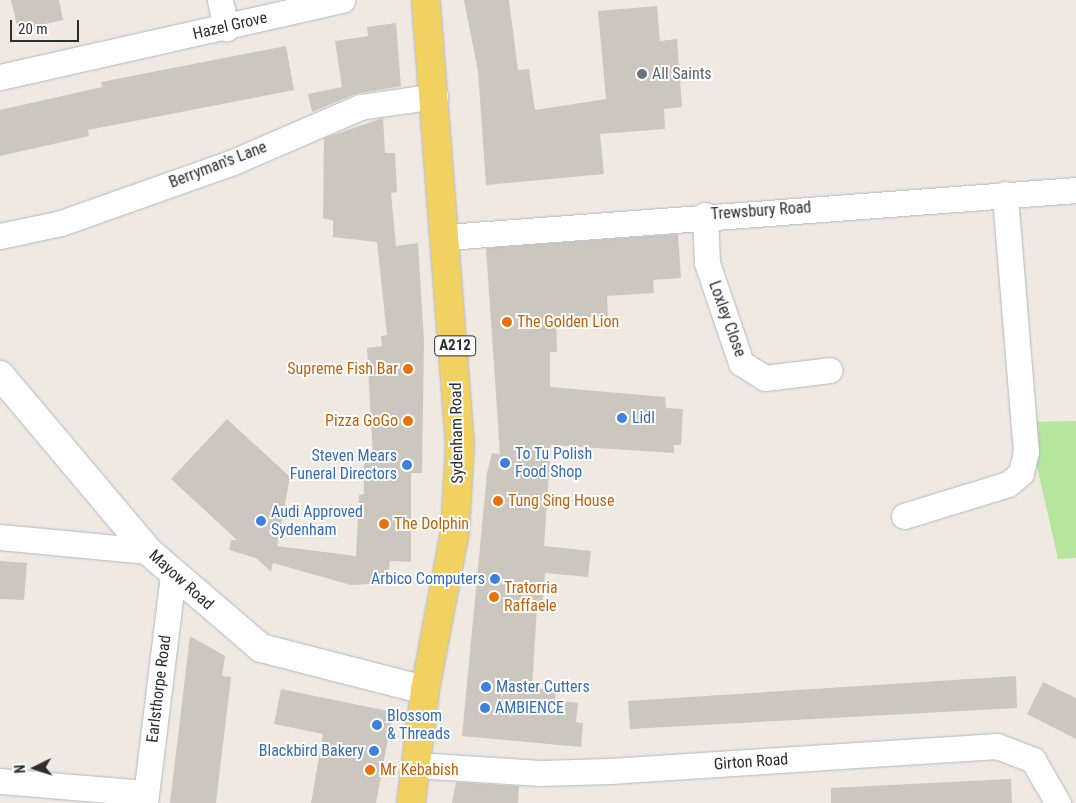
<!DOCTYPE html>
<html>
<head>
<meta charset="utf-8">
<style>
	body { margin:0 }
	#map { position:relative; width:1076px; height:803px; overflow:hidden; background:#efe9e1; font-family:"Roboto Condensed",sans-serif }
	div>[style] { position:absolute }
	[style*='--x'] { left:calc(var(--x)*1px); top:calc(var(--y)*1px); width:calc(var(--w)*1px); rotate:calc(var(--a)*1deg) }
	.green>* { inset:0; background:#b6e59e }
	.building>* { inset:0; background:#cbc7bf }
	.roads { filter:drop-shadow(0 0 1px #b4b7c1) drop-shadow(0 0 1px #b4b7c1) }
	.street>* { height:25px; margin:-12.5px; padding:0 12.5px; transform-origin:12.5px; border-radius:12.5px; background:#fff }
	.secondary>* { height:28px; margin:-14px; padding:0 14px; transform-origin:14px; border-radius:14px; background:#fff }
	.primary>* { height:28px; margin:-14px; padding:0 14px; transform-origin:14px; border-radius:14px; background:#f2d163 }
	.dots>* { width:14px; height:14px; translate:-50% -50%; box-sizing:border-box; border:2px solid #fff; border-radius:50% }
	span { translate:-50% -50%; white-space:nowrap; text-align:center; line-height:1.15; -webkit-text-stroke:4px #fff; paint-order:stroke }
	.shield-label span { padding:1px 4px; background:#fff; border:1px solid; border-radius:4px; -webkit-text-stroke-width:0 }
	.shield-label { font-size:15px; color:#2e2e2e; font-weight:700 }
	.street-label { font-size:16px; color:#2e2e2e }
	.worship-label { font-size:16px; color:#5b616d }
	.left { translate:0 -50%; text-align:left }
	.food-label { font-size:16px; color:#c56008 }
	.right { translate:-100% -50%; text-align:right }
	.shop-label { font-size:16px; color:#366cbe }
	.north { position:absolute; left:10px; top:743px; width:50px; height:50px; -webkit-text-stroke:4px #fff; paint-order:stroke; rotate:266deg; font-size:14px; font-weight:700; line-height:20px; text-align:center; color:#2e2e2e }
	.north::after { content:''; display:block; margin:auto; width:18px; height:22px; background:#2e2e2e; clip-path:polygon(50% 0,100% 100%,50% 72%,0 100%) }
	.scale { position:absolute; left:10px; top:20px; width:69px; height:22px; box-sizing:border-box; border:2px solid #2e2e2e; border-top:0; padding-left:6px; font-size:15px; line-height:18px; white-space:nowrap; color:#2e2e2e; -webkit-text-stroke:4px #fff; paint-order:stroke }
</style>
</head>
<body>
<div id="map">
	<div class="green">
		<div style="clip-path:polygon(1076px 421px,1076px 558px,1058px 559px,1027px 422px)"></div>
	</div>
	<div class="building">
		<div style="clip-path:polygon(11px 0,59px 0,63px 20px,18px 30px)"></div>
		<div style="clip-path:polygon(464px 0,509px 0,518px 70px,529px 69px,535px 110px,606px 99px,598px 11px,657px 6px,660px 41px,677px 39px,682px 107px,664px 109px,665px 129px,600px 134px,604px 174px,486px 185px,478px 71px)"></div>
		<div style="clip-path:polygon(396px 23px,401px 86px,355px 94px,312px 112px,308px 94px,342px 87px,335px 41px,368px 36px,367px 27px)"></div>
		<div style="clip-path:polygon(286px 46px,294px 90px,88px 130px,89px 136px,0 156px,0 110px,102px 87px,101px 82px)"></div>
		<div style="clip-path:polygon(383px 118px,385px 153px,395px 153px,397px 192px,391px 193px,396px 246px,418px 243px,424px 341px,422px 473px,411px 473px,411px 562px,390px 561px,387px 583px,351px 585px,273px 563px,271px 572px,256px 558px,229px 550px,231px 540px,237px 540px,171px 479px,227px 419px,290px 477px,277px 546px,356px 556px,359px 495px,364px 494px,363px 457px,373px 457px,367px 348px,382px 346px,381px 336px,387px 335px,377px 242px,333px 237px,333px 221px,323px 218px,324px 138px)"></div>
		<div style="clip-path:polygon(678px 234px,681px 278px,653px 280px,654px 293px,607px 296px,608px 316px,556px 319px,557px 352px,550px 352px,550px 387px,665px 397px,666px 408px,683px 409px,681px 445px,674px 445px,674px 453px,551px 445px,544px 546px,591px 551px,588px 577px,545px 573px,542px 608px,537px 608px,532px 688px,556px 690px,555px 700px,578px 703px,576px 722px,583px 723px,581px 747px,462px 736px,487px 473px,492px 453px,500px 454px,486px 248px)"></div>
		<div style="clip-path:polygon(0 561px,27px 563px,24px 600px,0 599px)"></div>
		<div style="clip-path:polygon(190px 636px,225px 656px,222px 676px,231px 677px,216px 803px,170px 803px)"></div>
		<div style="clip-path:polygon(1016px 676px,1017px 708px,630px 729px,628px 701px)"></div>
		<div style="clip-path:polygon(1043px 682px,1076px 698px,1076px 739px,1027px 714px)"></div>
		<div style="clip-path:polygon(281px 689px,393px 712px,376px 803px,311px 803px,323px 734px,274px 724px)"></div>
		<div style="clip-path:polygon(1011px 779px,1012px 803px,831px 803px,831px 788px)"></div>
		<div style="clip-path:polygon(456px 782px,519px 786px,518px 803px,452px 803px)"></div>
	</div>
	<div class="roads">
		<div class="street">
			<div style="--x:220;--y:0;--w:29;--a:78"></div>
			<div style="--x:0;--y:77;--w:351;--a:-12.7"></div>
			<div style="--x:705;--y:215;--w:48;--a:87.6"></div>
			<div style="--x:707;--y:263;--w:106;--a:71.2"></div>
			<div style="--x:741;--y:363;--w:28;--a:32"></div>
			<div style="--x:765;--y:378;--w:65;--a:-7"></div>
			<div style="--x:0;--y:236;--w:62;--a:-12"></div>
			<div style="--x:61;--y:223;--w:182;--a:-19.5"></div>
			<div style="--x:233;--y:162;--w:138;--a:-23.4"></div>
			<div style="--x:360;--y:107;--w:76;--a:-8.3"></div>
			<div style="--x:447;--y:237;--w:631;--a:-4.27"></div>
			<div style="--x:904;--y:516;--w:109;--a:-17.1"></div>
			<div style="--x:1008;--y:484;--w:17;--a:-40"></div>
			<div style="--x:1021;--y:473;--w:22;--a:-77"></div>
			<div style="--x:1026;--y:452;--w:259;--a:-94.7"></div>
			<div style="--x:0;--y:537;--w:149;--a:5.4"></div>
			<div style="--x:416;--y:765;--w:124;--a:3.7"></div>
			<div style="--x:540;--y:773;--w:70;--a:-1.6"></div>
			<div style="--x:610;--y:771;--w:388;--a:-3.7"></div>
			<div style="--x:997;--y:746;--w:39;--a:21"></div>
			<div style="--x:1033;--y:760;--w:50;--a:59.8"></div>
			<div style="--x:0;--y:781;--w:146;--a:4.7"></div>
			<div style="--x:145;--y:803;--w:230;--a:-83"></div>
		</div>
		<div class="secondary">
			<div style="--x:0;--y:375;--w:230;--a:49.9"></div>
			<div style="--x:148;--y:551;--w:149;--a:40.6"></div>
			<div style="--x:261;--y:648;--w:169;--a:14.4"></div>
		</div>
		<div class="primary">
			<div style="--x:411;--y:803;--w:114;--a:-82.9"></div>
			<div style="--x:425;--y:690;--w:162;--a:-79.3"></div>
			<div style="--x:455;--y:531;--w:86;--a:-86.7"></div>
			<div style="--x:460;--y:445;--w:446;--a:-94.4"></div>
		</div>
	</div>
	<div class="dots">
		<div style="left:642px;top:74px;background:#6b7280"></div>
		<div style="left:507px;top:322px;background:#e8710a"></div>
		<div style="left:408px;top:369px;background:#e8710a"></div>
		<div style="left:622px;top:418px;background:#3f7fe0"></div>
		<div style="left:408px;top:421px;background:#e8710a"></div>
		<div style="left:505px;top:463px;background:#3f7fe0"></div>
		<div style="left:407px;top:465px;background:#3f7fe0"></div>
		<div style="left:498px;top:501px;background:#e8710a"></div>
		<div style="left:261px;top:521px;background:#3f7fe0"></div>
		<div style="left:384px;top:524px;background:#e8710a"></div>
		<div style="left:495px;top:579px;background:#3f7fe0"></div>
		<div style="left:494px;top:597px;background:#e8710a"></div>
		<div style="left:486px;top:687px;background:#3f7fe0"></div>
		<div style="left:485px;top:708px;background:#3f7fe0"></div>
		<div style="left:377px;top:725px;background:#3f7fe0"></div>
		<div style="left:374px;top:751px;background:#3f7fe0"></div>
		<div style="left:370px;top:770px;background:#e8710a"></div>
	</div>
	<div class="shield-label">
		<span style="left:455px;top:346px">A212</span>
	</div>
	<div class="street-label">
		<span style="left:230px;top:26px;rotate:-13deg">Hazel Grove</span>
		<span style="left:218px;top:165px;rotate:-21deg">Berryman's Lane</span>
		<span style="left:761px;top:211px;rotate:-4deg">Trewsbury Road</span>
		<span style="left:727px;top:319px;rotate:70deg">Loxley Close</span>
		<span style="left:457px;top:433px;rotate:-91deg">Sydenham Road</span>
		<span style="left:181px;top:580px;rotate:42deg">Mayow Road</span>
		<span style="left:159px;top:689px;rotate:-83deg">Earlsthorpe Road</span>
		<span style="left:751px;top:762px;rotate:-4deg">Girton Road</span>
	</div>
	<div class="worship-label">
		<span class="left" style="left:652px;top:74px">All Saints</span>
	</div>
	<div class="food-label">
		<span class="left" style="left:517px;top:322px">The Golden Lion</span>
		<span class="right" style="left:398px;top:369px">Supreme Fish Bar</span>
		<span class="right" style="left:398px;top:421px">Pizza GoGo</span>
		<span class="left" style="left:508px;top:501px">Tung Sing House</span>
		<span class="left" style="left:394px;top:524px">The Dolphin</span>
		<span class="left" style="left:504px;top:597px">Tratorria<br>Raffaele</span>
		<span class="left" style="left:380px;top:770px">Mr Kebabish</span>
	</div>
	<div class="shop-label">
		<span class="left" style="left:632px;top:418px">Lidl</span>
		<span class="left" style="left:515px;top:463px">To Tu Polish<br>Food Shop</span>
		<span class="right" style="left:397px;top:465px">Steven Mears<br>Funeral Directors</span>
		<span class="left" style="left:271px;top:521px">Audi Approved<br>Sydenham</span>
		<span class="right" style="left:485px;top:579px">Arbico Computers</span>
		<span class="left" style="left:496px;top:687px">Master Cutters</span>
		<span class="left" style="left:495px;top:708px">AMBIENCE</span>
		<span class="left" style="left:387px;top:725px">Blossom<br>&amp; Threads</span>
		<span class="right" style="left:364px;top:751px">Blackbird Bakery</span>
	</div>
	<div class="north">N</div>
	<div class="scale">20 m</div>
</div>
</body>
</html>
